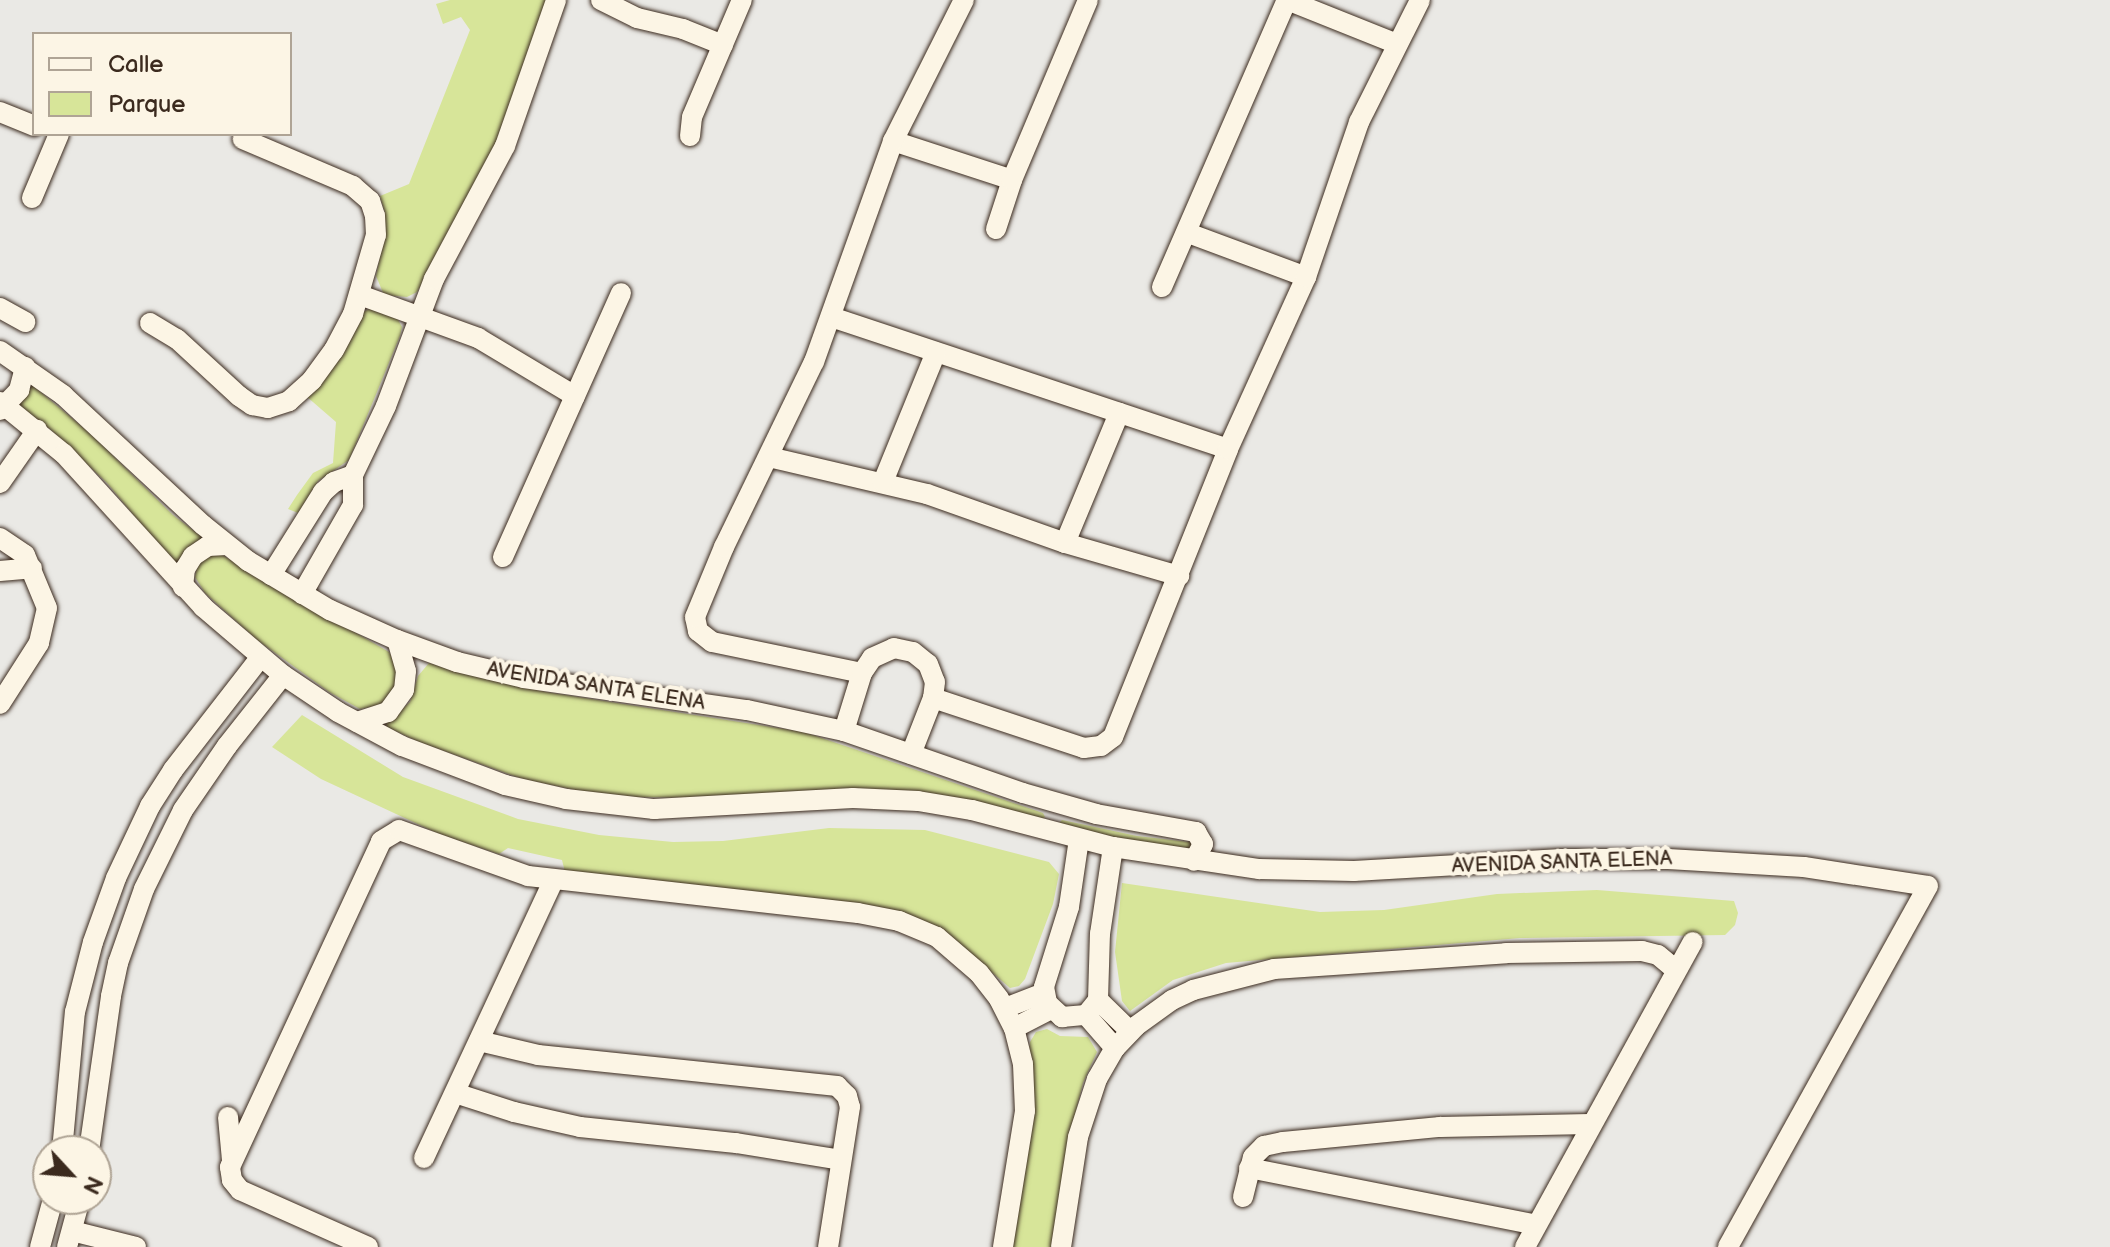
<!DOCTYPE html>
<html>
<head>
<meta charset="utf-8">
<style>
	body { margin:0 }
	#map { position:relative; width:2110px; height:1247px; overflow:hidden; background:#eae9e5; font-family:"Balsamiq Sans",sans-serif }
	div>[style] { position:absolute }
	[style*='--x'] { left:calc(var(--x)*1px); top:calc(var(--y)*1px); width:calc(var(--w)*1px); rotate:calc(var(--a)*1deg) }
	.green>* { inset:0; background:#d7e599 }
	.roads { filter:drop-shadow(0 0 2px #3b2a1e) drop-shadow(0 0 2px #3b2a1e) }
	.minor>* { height:20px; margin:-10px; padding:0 10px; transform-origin:10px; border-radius:10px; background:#fcf5e5 }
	span { translate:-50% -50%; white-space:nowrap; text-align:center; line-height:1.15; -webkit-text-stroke:8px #fcf5e5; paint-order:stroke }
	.street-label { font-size:20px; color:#3b2a1e }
	.legend { position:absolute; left:32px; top:32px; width:260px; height:104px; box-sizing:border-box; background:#fcf5e5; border:2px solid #afa495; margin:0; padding:10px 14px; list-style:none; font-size:24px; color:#3b2a1e }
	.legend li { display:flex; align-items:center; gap:16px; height:40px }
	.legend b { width:40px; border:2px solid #afa495 }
	.north { position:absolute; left:32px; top:1135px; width:80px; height:80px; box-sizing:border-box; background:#fcf5e5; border:2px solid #afa495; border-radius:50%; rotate:116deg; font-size:22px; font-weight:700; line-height:32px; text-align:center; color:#3b2a1e }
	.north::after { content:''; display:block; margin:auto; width:28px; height:36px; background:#3b2a1e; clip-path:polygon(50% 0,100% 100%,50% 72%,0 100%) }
</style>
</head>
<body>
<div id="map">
	<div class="green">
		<div style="clip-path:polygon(450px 0,547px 0,492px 159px,417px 292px,407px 297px,384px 295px,376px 276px,385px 233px,385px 213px,380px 196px,409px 184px,470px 30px,461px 17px,443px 24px,436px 4px)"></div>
		<div style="clip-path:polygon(372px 308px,397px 318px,402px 327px,400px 336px,349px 460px,318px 481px,298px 513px,288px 509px,297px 495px,313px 473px,333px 463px,336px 422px,306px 396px,363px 312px)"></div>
		<div style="clip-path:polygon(32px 385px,91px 434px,173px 515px,210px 543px,180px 571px,107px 483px,51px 430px,17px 404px)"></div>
		<div style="clip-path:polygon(222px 555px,389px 652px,397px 665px,396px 685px,381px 705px,360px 709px,329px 692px,256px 639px,205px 593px,195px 577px,197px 567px,204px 556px)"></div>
		<div style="clip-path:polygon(429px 663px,546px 692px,804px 732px,1043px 813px,1045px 817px,1042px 819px,841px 789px,695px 798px,636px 797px,585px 792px,523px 779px,419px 742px,387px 727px,386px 724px,410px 702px,418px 676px)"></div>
		<div style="clip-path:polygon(302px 715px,403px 777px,518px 819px,599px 835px,673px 842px,723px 841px,829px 828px,925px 830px,1049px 862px,1059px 874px,1053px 904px,1025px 979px,1019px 986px,1010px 988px,951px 937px,565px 872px,562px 860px,508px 848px,499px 854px,439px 834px,321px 779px,272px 747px)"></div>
		<div style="clip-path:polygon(1062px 820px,1137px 836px,1189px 842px,1196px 845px,1195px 849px,1142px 844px,1059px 823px)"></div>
		<div style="clip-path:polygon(1122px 883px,1320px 912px,1384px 910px,1497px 894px,1597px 890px,1734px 901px,1738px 913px,1735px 925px,1725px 935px,1520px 938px,1226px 963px,1173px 980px,1130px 1011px,1122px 1001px,1115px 952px)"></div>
		<div style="clip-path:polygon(1047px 1029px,1060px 1036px,1088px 1037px,1097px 1052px,1083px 1083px,1069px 1138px,1052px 1247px,1010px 1247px,1030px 1042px,1036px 1032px)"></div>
	</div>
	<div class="roads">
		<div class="minor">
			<div style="--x:601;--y:0;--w:40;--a:26.6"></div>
			<div style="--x:637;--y:18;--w:47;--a:13.4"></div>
			<div style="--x:683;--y:29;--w:43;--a:21.8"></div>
			<div style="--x:1287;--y:0;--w:118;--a:21.8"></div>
			<div style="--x:0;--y:112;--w:37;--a:22"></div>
			<div style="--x:690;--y:136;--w:19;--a:-84"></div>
			<div style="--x:692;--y:117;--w:127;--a:-66.9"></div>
			<div style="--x:893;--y:141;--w:125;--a:18.1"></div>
			<div style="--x:32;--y:198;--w:69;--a:-67.1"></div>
			<div style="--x:996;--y:229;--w:52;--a:-71.9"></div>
			<div style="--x:1012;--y:180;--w:195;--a:-67.1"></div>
			<div style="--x:1188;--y:233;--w:126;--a:20.4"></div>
			<div style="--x:1162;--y:287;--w:313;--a:-66.5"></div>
			<div style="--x:360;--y:295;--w:126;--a:20"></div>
			<div style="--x:478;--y:338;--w:113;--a:30.9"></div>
			<div style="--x:0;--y:308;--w:29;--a:29"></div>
			<div style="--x:831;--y:317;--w:418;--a:18.4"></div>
			<div style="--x:150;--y:323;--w:31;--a:31"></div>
			<div style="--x:177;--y:339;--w:84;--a:42.6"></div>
			<div style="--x:239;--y:396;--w:16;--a:35"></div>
			<div style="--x:252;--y:405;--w:16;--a:11"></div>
			<div style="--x:268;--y:408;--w:22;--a:-18"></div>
			<div style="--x:289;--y:401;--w:31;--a:-42"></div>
			<div style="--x:312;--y:380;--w:37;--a:-54"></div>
			<div style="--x:334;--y:350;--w:41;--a:-62.2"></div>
			<div style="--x:353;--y:314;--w:82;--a:-73.8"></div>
			<div style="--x:376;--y:235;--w:19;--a:-93"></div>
			<div style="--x:375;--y:216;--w:16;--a:-108"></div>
			<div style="--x:370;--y:201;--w:23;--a:-139"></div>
			<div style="--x:353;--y:186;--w:120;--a:-156.9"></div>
			<div style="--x:0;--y:351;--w:77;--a:34.9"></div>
			<div style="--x:63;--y:395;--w:191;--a:42.9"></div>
			<div style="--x:203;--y:525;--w:58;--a:38.7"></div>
			<div style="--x:248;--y:561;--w:96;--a:30.9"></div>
			<div style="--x:330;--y:610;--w:73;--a:24.1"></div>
			<div style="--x:397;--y:640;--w:64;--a:20.1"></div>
			<div style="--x:457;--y:662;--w:69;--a:13.4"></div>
			<div style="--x:524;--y:678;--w:225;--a:8.2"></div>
			<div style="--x:747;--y:710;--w:99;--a:12.2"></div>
			<div style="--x:844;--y:731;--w:189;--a:19.1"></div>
			<div style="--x:1023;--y:793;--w:76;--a:16"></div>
			<div style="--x:1096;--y:814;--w:102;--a:10.2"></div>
			<div style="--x:1196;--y:832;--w:14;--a:60"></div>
			<div style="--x:1203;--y:844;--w:19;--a:118"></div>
			<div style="--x:0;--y:402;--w:82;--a:39.1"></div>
			<div style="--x:64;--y:454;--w:207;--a:47.7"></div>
			<div style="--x:203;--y:607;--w:105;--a:40.4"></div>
			<div style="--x:283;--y:675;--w:66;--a:33.9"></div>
			<div style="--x:338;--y:712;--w:72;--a:28"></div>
			<div style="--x:402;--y:746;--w:110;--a:20.7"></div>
			<div style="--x:505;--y:785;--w:63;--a:12.9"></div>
			<div style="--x:566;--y:799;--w:89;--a:6.5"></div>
			<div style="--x:654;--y:809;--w:199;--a:-3.2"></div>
			<div style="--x:853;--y:798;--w:65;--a:2.6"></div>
			<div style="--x:918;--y:801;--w:55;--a:9.5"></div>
			<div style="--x:972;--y:810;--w:146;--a:14.7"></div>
			<div style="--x:1113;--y:847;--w:148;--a:8.6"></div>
			<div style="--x:1259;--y:869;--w:95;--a:1.2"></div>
			<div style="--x:1354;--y:871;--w:208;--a:-3.3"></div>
			<div style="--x:1562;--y:859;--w:106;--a:0"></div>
			<div style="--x:1668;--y:859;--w:136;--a:3.4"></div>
			<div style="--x:1804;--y:867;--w:125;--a:8.7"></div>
			<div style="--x:1928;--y:886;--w:413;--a:119"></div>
			<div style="--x:0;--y:410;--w:28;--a:-46"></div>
			<div style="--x:19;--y:390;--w:24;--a:-75"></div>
			<div style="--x:769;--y:457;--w:162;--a:13.2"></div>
			<div style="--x:927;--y:494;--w:146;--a:19.5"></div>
			<div style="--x:1065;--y:543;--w:119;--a:16.1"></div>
			<div style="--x:883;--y:482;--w:140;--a:-67.8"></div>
			<div style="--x:0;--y:483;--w:65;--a:-55.1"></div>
			<div style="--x:0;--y:538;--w:30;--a:34"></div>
			<div style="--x:25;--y:555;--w:57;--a:67.5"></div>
			<div style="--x:47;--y:608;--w:36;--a:103"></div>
			<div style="--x:39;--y:643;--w:72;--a:122.6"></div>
			<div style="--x:1065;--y:543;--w:141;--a:-67.4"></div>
			<div style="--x:503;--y:557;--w:289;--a:-65.9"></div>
			<div style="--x:0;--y:571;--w:32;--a:-5"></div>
			<div style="--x:271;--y:575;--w:98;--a:-57.9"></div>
			<div style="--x:323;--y:492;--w:15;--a:-42"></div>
			<div style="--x:334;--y:482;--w:20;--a:-20"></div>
			<div style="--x:183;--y:587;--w:18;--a:-84"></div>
			<div style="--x:185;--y:569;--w:15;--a:-58"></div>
			<div style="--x:193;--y:556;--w:18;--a:-34"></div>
			<div style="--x:208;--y:546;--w:18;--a:-3"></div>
			<div style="--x:302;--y:594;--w:103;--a:-60.2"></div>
			<div style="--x:353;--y:505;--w:30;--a:-90"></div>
			<div style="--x:353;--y:475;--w:76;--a:-64.4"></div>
			<div style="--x:386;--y:406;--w:136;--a:-69.3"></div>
			<div style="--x:434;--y:279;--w:151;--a:-61.9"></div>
			<div style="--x:505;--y:146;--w:155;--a:-70.7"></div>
			<div style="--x:862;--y:673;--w:153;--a:-168.3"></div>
			<div style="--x:712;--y:642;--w:18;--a:-142"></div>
			<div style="--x:698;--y:631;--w:14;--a:-102"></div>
			<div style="--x:695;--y:617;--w:76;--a:-67.5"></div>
			<div style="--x:724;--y:547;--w:206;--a:-64.1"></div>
			<div style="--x:814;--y:362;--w:235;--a:-70.3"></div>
			<div style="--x:893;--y:141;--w:158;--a:-63.3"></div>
			<div style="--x:933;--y:698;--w:159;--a:18.3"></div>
			<div style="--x:1084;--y:748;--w:17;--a:-7"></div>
			<div style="--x:1101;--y:746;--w:15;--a:-37"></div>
			<div style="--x:1113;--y:737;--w:310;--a:-68.2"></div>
			<div style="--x:1228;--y:449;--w:189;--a:-65.6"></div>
			<div style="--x:1306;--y:277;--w:164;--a:-71.1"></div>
			<div style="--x:1359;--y:122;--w:136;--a:-63.4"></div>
			<div style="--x:357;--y:722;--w:33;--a:-18"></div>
			<div style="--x:388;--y:712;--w:27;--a:-54"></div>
			<div style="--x:404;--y:690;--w:19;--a:-84"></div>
			<div style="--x:406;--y:671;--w:32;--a:-106"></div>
			<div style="--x:844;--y:731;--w:61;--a:-72.8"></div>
			<div style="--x:862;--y:673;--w:18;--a:-56"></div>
			<div style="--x:872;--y:658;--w:24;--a:-24"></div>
			<div style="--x:894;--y:648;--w:19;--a:12"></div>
			<div style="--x:913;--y:652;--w:19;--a:39"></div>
			<div style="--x:928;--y:664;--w:19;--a:69"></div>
			<div style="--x:935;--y:682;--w:16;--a:97"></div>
			<div style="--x:933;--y:698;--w:60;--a:111.4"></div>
			<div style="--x:1079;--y:839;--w:69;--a:98.4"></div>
			<div style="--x:1069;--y:907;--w:84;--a:107.4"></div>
			<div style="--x:1044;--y:987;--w:16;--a:79"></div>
			<div style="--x:1047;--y:1003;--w:21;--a:43"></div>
			<div style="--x:1062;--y:1017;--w:24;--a:-5"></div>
			<div style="--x:1086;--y:1015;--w:19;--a:-51"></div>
			<div style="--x:1098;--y:1000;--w:66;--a:-88.3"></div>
			<div style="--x:1100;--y:934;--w:88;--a:-81.5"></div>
			<div style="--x:1098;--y:1000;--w:45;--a:44.1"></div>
			<div style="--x:1005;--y:1008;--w:42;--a:-21"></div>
			<div style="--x:1086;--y:1015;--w:44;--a:48.7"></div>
			<div style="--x:1014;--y:1028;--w:42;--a:-27.2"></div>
			<div style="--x:479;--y:1041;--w:61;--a:13.3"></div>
			<div style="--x:538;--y:1055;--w:301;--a:5.9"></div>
			<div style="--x:837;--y:1086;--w:14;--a:45"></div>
			<div style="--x:847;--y:1096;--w:11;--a:75"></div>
			<div style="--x:850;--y:1107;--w:142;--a:98.9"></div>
			<div style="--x:455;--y:1093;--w:62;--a:17.9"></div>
			<div style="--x:514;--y:1112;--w:68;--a:12.8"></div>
			<div style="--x:580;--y:1127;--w:157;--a:5.9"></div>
			<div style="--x:736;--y:1143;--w:106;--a:9.2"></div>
			<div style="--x:228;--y:1117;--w:43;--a:84.7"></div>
			<div style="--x:62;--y:1151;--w:140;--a:-84.7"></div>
			<div style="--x:75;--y:1012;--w:72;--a:-75.6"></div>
			<div style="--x:93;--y:942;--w:68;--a:-70.2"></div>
			<div style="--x:116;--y:878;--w:80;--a:-64.7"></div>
			<div style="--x:150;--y:806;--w:43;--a:-57.4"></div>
			<div style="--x:173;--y:770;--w:142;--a:-52.2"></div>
			<div style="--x:89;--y:1151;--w:157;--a:-81.9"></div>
			<div style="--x:111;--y:996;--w:34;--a:-78"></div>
			<div style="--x:118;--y:963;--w:78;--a:-70.6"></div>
			<div style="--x:144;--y:889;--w:88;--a:-63.7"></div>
			<div style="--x:183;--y:810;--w:78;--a:-55.5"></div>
			<div style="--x:227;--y:746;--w:90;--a:-51.7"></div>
			<div style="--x:424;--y:1158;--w:306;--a:-65"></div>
			<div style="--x:1249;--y:1168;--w:293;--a:11.2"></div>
			<div style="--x:1243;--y:1197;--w:41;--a:-76"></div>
			<div style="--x:1253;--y:1157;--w:16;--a:-45"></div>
			<div style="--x:1264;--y:1146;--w:19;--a:-12"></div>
			<div style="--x:1283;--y:1142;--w:158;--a:-5.5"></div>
			<div style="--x:1440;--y:1127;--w:150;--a:-1.1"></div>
			<div style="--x:72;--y:1231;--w:66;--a:14"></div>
			<div style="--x:40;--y:1247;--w:50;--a:-74.8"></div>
			<div style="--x:67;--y:1247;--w:50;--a:-74.8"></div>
			<div style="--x:368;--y:1247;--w:140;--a:-156"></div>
			<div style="--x:240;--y:1190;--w:13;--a:-129"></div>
			<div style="--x:232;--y:1180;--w:13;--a:-99"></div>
			<div style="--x:230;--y:1167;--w:359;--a:-65.1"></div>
			<div style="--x:381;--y:841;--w:21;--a:-31"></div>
			<div style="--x:399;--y:830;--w:137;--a:19.6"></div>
			<div style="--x:528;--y:876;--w:332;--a:6.4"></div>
			<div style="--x:858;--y:913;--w:42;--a:11"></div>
			<div style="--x:899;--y:921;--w:41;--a:22.8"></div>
			<div style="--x:937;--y:937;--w:55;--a:40.6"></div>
			<div style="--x:979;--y:973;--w:33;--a:52"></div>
			<div style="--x:999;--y:999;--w:33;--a:63"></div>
			<div style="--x:1014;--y:1028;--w:37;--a:76"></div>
			<div style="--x:1023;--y:1064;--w:47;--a:87.6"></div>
			<div style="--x:1025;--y:1111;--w:138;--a:99.2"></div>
			<div style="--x:1061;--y:1247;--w:111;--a:-81.2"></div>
			<div style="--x:1078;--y:1137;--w:61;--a:-71.9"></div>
			<div style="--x:1097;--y:1079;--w:36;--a:-60"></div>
			<div style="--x:1115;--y:1048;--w:30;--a:-46"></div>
			<div style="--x:1136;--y:1026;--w:44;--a:-35.8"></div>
			<div style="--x:1172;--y:1000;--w:23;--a:-25"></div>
			<div style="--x:1193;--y:990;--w:84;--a:-14.5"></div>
			<div style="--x:1274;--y:969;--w:233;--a:-3.9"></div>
			<div style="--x:1506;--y:953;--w:136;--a:-0.8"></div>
			<div style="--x:1642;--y:951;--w:16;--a:14"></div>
			<div style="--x:1658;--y:955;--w:23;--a:40"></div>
			<div style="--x:1525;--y:1247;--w:348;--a:-61.2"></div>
		</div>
	</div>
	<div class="street-label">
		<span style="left:596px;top:687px;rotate:9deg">AVENIDA SANTA ELENA</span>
		<span style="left:1562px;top:863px;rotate:-2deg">AVENIDA SANTA ELENA</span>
	</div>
	<ul class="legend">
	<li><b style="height:10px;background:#fcf5e5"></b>Calle</li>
	<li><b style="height:22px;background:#d7e599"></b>Parque</li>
	</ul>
	<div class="north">N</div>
</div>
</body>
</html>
